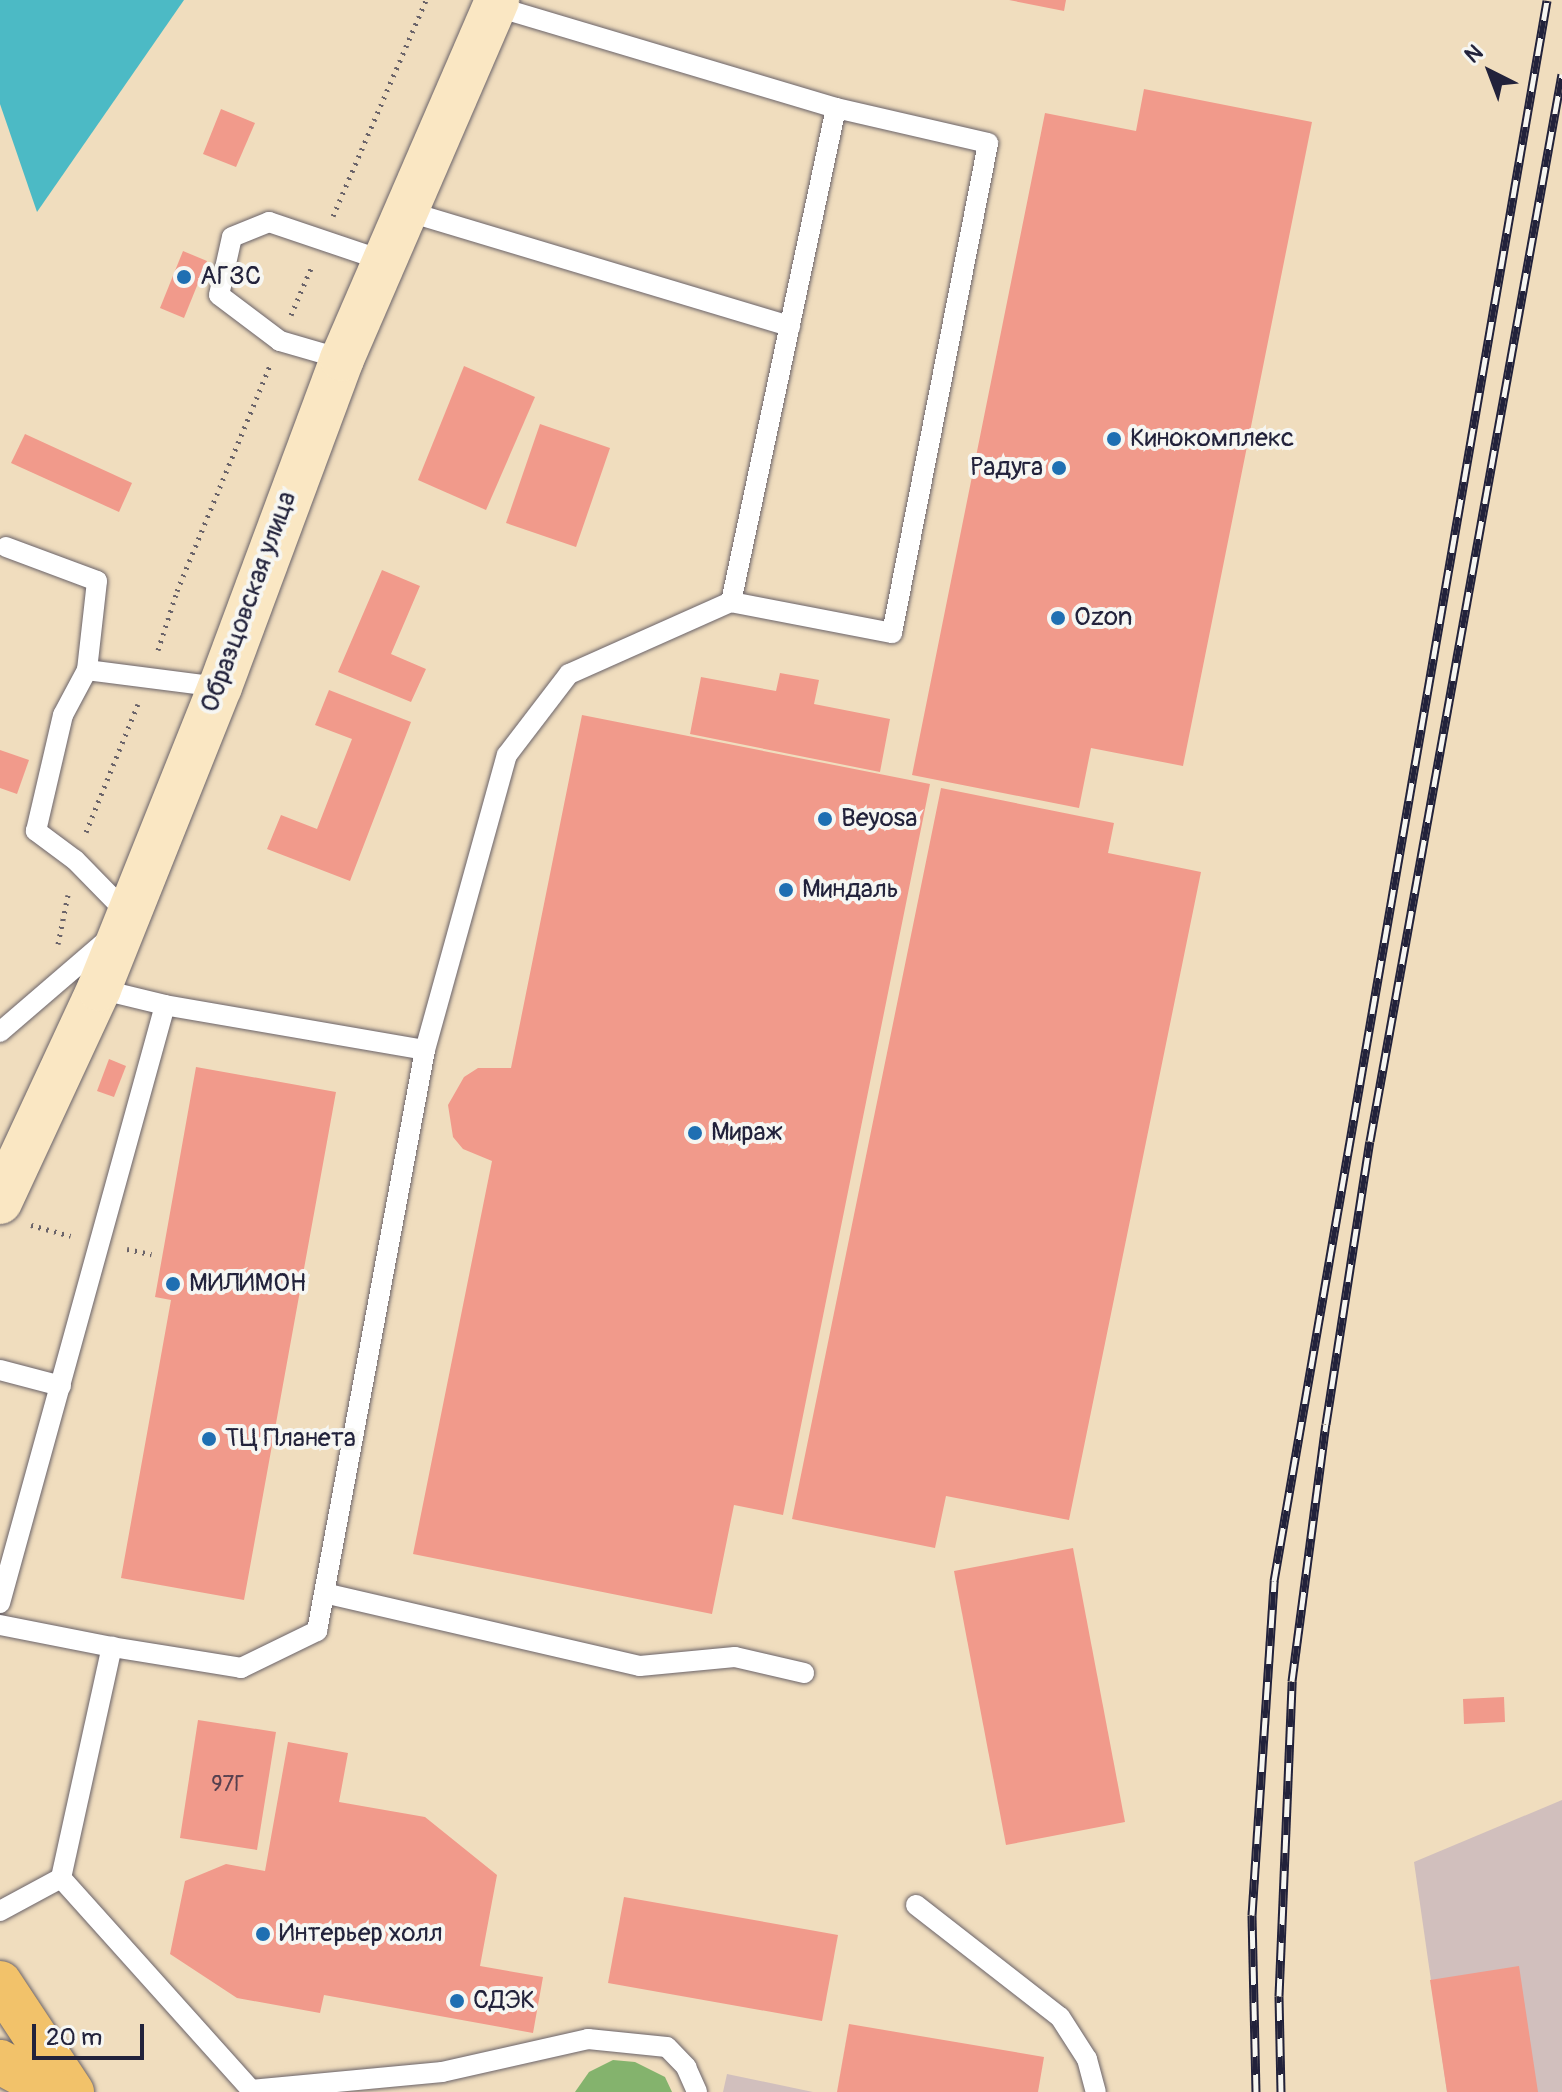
<!DOCTYPE html>
<html>
<head>
<meta charset="utf-8">
<style>
	body { margin:0 }
	#map { position:relative; width:1562px; height:2092px; overflow:hidden; background:#f0ddbe; font-family:Pangolin,sans-serif }
	div>[style] { position:absolute }
	[style*='--x'] { left:calc(var(--x)*1px); top:calc(var(--y)*1px); width:calc(var(--w)*1px); rotate:calc(var(--a)*1deg) }
	.industrial>* { inset:0; background:#d1bfbd }
	.forest>* { inset:0; background:#84b36d }
	.water>* { inset:0; background:#4cbac5 }
	.building>* { inset:0; background:#f19a8b }
	.path>* { height:5px; margin-top:-2.5px; transform-origin:0; background:repeating-linear-gradient(90deg,#6a6369 0 2px,transparent 0 8px) }
	.roads { filter:drop-shadow(0 0 2px #6a6369) drop-shadow(0 0 2px #6a6369) }
	.service>* { height:20px; margin:-10px; padding:0 10px; transform-origin:10px; border-radius:10px; background:#fff }
	.secondary>* { height:44px; margin:-22px; padding:0 22px; transform-origin:22px; border-radius:22px; background:#fae7c3 }
	.primary>* { height:44px; margin:-22px; padding:0 22px; transform-origin:22px; border-radius:22px; background:#f2c26a }
	.rail>* { height:9px; margin-top:-4.5px; transform-origin:0; background:repeating-linear-gradient(90deg,#f6f6f2 0 18px,#22223b 0 36px); box-sizing:border-box; border-block:2px solid #22223b }
	.dots>* { width:22px; height:22px; translate:-50% -50%; box-sizing:border-box; border:4px solid #f6f6f2; border-radius:50% }
	span { translate:-50% -50%; white-space:nowrap; text-align:center; line-height:1.15; -webkit-text-stroke:8px #f6f6f2; paint-order:stroke }
	.number-label { font-size:22px; color:#56404f }
	.number-label span { -webkit-text-stroke-width:0 }
	.poi-label { font-size:26px; color:#22223b }
	.left { translate:0 -50%; text-align:left }
	.right { translate:-100% -50%; text-align:right }
	.street-label { font-size:26px; color:#22223b }
	.north { position:absolute; left:1450px; top:32px; width:80px; height:80px; -webkit-text-stroke:6px #f6f6f2; paint-order:stroke; rotate:318deg; font-size:22px; font-weight:700; line-height:32px; text-align:center; color:#22223b }
	.north::after { content:''; display:block; margin:auto; width:28px; height:36px; background:#22223b; clip-path:polygon(50% 0,100% 100%,50% 72%,0 100%) }
	.scale { position:absolute; left:32px; top:2024px; width:112px; height:36px; box-sizing:border-box; border:4px solid #22223b; border-top:0; padding-left:10px; font-size:24px; line-height:28px; white-space:nowrap; color:#22223b; -webkit-text-stroke:6px #f6f6f2; paint-order:stroke }
</style>
</head>
<body>
<div id="map">
	<div class="industrial">
		<div style="clip-path:polygon(1562px 1800px,1562px 2092px,1447px 2092px,1414px 1862px)"></div>
		<div style="clip-path:polygon(727px 2074px,813px 2092px,723px 2092px)"></div>
	</div>
	<div class="forest">
		<div style="clip-path:polygon(613px 2060px,635px 2062px,665px 2077px,672px 2092px,575px 2092px,589px 2072px)"></div>
	</div>
	<div class="water">
		<div style="clip-path:polygon(0 0,184px 0,37px 212px,0 104px)"></div>
	</div>
	<div class="building">
		<div style="clip-path:polygon(1009px 0,1066px 0,1064px 11px)"></div>
		<div style="clip-path:polygon(1144px 89px,1312px 122px,1183px 766px,1091px 748px,1079px 808px,912px 775px,1045px 113px,1136px 131px)"></div>
		<div style="clip-path:polygon(221px 109px,255px 123px,236px 167px,203px 154px)"></div>
		<div style="clip-path:polygon(183px 251px,207px 261px,184px 318px,160px 308px)"></div>
		<div style="clip-path:polygon(464px 366px,535px 397px,486px 510px,418px 480px)"></div>
		<div style="clip-path:polygon(540px 424px,610px 448px,576px 547px,506px 523px)"></div>
		<div style="clip-path:polygon(25px 434px,132px 483px,119px 512px,11px 463px)"></div>
		<div style="clip-path:polygon(382px 570px,420px 586px,391px 654px,426px 669px,411px 702px,338px 672px)"></div>
		<div style="clip-path:polygon(780px 673px,819px 680px,814px 704px,890px 719px,880px 772px,690px 734px,701px 677px,776px 691px)"></div>
		<div style="clip-path:polygon(329px 690px,411px 722px,350px 881px,267px 849px,281px 815px,317px 829px,352px 739px,315px 725px)"></div>
		<div style="clip-path:polygon(582px 715px,930px 784px,783px 1515px,734px 1505px,712px 1614px,413px 1554px,492px 1161px,463px 1149px,453px 1137px,448px 1105px,464px 1077px,478px 1068px,511px 1068px)"></div>
		<div style="clip-path:polygon(0 750px,29px 760px,17px 794px,0 788px)"></div>
		<div style="clip-path:polygon(941px 788px,1114px 823px,1108px 853px,1201px 872px,1069px 1520px,946px 1496px,935px 1548px,792px 1519px)"></div>
		<div style="clip-path:polygon(109px 1059px,126px 1066px,114px 1097px,97px 1091px)"></div>
		<div style="clip-path:polygon(196px 1067px,336px 1092px,244px 1600px,121px 1578px,171px 1300px,155px 1297px)"></div>
		<div style="clip-path:polygon(1073px 1548px,1125px 1822px,1006px 1845px,954px 1571px)"></div>
		<div style="clip-path:polygon(1504px 1697px,1505px 1722px,1464px 1724px,1463px 1699px)"></div>
		<div style="clip-path:polygon(198px 1720px,276px 1732px,257px 1850px,180px 1838px)"></div>
		<div style="clip-path:polygon(288px 1742px,348px 1753px,339px 1802px,425px 1817px,497px 1875px,480px 1966px,543px 1977px,533px 2033px,324px 1995px,320px 2013px,237px 1998px,170px 1954px,185px 1881px,226px 1864px,265px 1871px)"></div>
		<div style="clip-path:polygon(624px 1897px,838px 1935px,822px 2021px,608px 1983px)"></div>
		<div style="clip-path:polygon(1519px 1966px,1538px 2092px,1447px 2092px,1430px 1980px)"></div>
		<div style="clip-path:polygon(849px 2024px,1044px 2057px,1038px 2092px,837px 2092px)"></div>
	</div>
	<div class="path">
		<div style="--x:333;--y:216;--w:235;--a:-66.7"></div>
		<div style="--x:291;--y:315;--w:53;--a:-66.8"></div>
		<div style="--x:158;--y:650;--w:62;--a:-72.1"></div>
		<div style="--x:177;--y:591;--w:244;--a:-67.6"></div>
		<div style="--x:86;--y:832;--w:138;--a:-67.9"></div>
		<div style="--x:58;--y:944;--w:50;--a:-78.5"></div>
		<div style="--x:31;--y:1225;--w:41;--a:15.4"></div>
		<div style="--x:127;--y:1249;--w:25;--a:12"></div>
	</div>
	<div class="roads">
		<div class="service">
			<div style="--x:406;--y:211;--w:401;--a:16.7"></div>
			<div style="--x:342;--y:359;--w:65;--a:-163.8"></div>
			<div style="--x:280;--y:341;--w:76;--a:-143"></div>
			<div style="--x:219;--y:295;--w:59;--a:-77.4"></div>
			<div style="--x:232;--y:237;--w:40;--a:-22"></div>
			<div style="--x:269;--y:222;--w:121;--a:18.7"></div>
			<div style="--x:6;--y:547;--w:97;--a:20.5"></div>
			<div style="--x:97;--y:581;--w:90;--a:96.4"></div>
			<div style="--x:731;--y:602;--w:164;--a:10.9"></div>
			<div style="--x:892;--y:633;--w:499;--a:-78.9"></div>
			<div style="--x:988;--y:143;--w:156;--a:-167"></div>
			<div style="--x:126;--y:912;--w:73;--a:-134.4"></div>
			<div style="--x:75;--y:860;--w:49;--a:-143.4"></div>
			<div style="--x:36;--y:831;--w:119;--a:-76.9"></div>
			<div style="--x:63;--y:715;--w:51;--a:-61.9"></div>
			<div style="--x:87;--y:670;--w:134;--a:7.3"></div>
			<div style="--x:0;--y:1032;--w:143;--a:-40.7"></div>
			<div style="--x:425;--y:1050;--w:306;--a:-74.5"></div>
			<div style="--x:507;--y:755;--w:102;--a:-52.6"></div>
			<div style="--x:569;--y:674;--w:177;--a:-24"></div>
			<div style="--x:731;--y:602;--w:505;--a:-78"></div>
			<div style="--x:836;--y:108;--w:357;--a:-163.4"></div>
			<div style="--x:0;--y:1370;--w:63;--a:14.7"></div>
			<div style="--x:324;--y:1593;--w:324;--a:13"></div>
			<div style="--x:640;--y:1666;--w:95;--a:-5.4"></div>
			<div style="--x:735;--y:1657;--w:71;--a:13.1"></div>
			<div style="--x:0;--y:1603;--w:620;--a:-74.57"></div>
			<div style="--x:0;--y:1625;--w:114;--a:11.1"></div>
			<div style="--x:61;--y:1878;--w:237;--a:-77.6"></div>
			<div style="--x:112;--y:1647;--w:131;--a:9.2"></div>
			<div style="--x:241;--y:1668;--w:85;--a:-26"></div>
			<div style="--x:317;--y:1631;--w:591;--a:-79.47"></div>
			<div style="--x:425;--y:1050;--w:264;--a:-170.2"></div>
			<div style="--x:165;--y:1005;--w:68;--a:-166.4"></div>
			<div style="--x:61;--y:1878;--w:285;--a:48.1"></div>
			<div style="--x:251;--y:2090;--w:192;--a:-5.4"></div>
			<div style="--x:442;--y:2072;--w:150;--a:-12.7"></div>
			<div style="--x:588;--y:2039;--w:79;--a:5.8"></div>
			<div style="--x:667;--y:2047;--w:28;--a:46"></div>
			<div style="--x:686;--y:2067;--w:27;--a:66"></div>
			<div style="--x:916;--y:1905;--w:182;--a:37.9"></div>
			<div style="--x:1060;--y:2017;--w:50;--a:57.3"></div>
			<div style="--x:1087;--y:2059;--w:34;--a:75"></div>
			<div style="--x:0;--y:1911;--w:69;--a:-28.4"></div>
		</div>
		<div class="secondary">
			<div style="--x:0;--y:1202;--w:235;--a:-65.1"></div>
			<div style="--x:99;--y:989;--w:325;--a:-68.2"></div>
			<div style="--x:220;--y:687;--w:350;--a:-69.6"></div>
			<div style="--x:342;--y:359;--w:391;--a:-66.6"></div>
		</div>
		<div class="primary">
			<div style="--x:0;--y:1983;--w:131;--a:56.6"></div>
			<div style="--x:0;--y:2062;--w:63;--a:28.6"></div>
		</div>
	</div>
	<div class="rail">
		<div style="--x:1256;--y:2092;--w:177;--a:-91.3"></div>
		<div style="--x:1252;--y:1915;--w:335;--a:-86.2"></div>
		<div style="--x:1274;--y:1581;--w:1604;--a:-80.2"></div>
		<div style="--x:1281;--y:2092;--w:96;--a:-91.2"></div>
		<div style="--x:1279;--y:1996;--w:315;--a:-87.6"></div>
		<div style="--x:1292;--y:1681;--w:259;--a:-82.5"></div>
		<div style="--x:1326;--y:1424;--w:286;--a:-81.2"></div>
		<div style="--x:1370;--y:1141;--w:1084;--a:-79.8"></div>
	</div>
	<div class="dots">
		<div style="left:184px;top:277px;background:#1f6fb2"></div>
		<div style="left:1114px;top:439px;background:#1f6fb2"></div>
		<div style="left:1059px;top:468px;background:#1f6fb2"></div>
		<div style="left:1058px;top:618px;background:#1f6fb2"></div>
		<div style="left:825px;top:819px;background:#1f6fb2"></div>
		<div style="left:786px;top:890px;background:#1f6fb2"></div>
		<div style="left:695px;top:1133px;background:#1f6fb2"></div>
		<div style="left:173px;top:1284px;background:#1f6fb2"></div>
		<div style="left:209px;top:1439px;background:#1f6fb2"></div>
		<div style="left:263px;top:1934px;background:#1f6fb2"></div>
		<div style="left:457px;top:2001px;background:#1f6fb2"></div>
	</div>
	<div class="number-label">
		<span style="left:228px;top:1785px">97Г</span>
	</div>
	<div class="poi-label">
		<span class="left" style="left:200px;top:277px">АГЗС</span>
		<span class="left" style="left:1130px;top:439px">Кинокомплекс</span>
		<span class="right" style="left:1043px;top:468px">Радуга</span>
		<span class="left" style="left:1074px;top:618px">Ozon</span>
		<span class="left" style="left:841px;top:819px">Beyosa</span>
		<span class="left" style="left:802px;top:890px">Миндаль</span>
		<span class="left" style="left:711px;top:1133px">Мираж</span>
		<span class="left" style="left:189px;top:1284px">МИЛИМОН</span>
		<span class="left" style="left:225px;top:1439px">ТЦ Планета</span>
		<span class="left" style="left:279px;top:1934px">Интерьер холл</span>
		<span class="left" style="left:473px;top:2001px">СДЭК</span>
	</div>
	<div class="street-label">
		<span style="left:249px;top:602px;rotate:-70deg">Образцовская улица</span>
	</div>
	<div class="north">N</div>
	<div class="scale">20 m</div>
</div>
</body>
</html>
